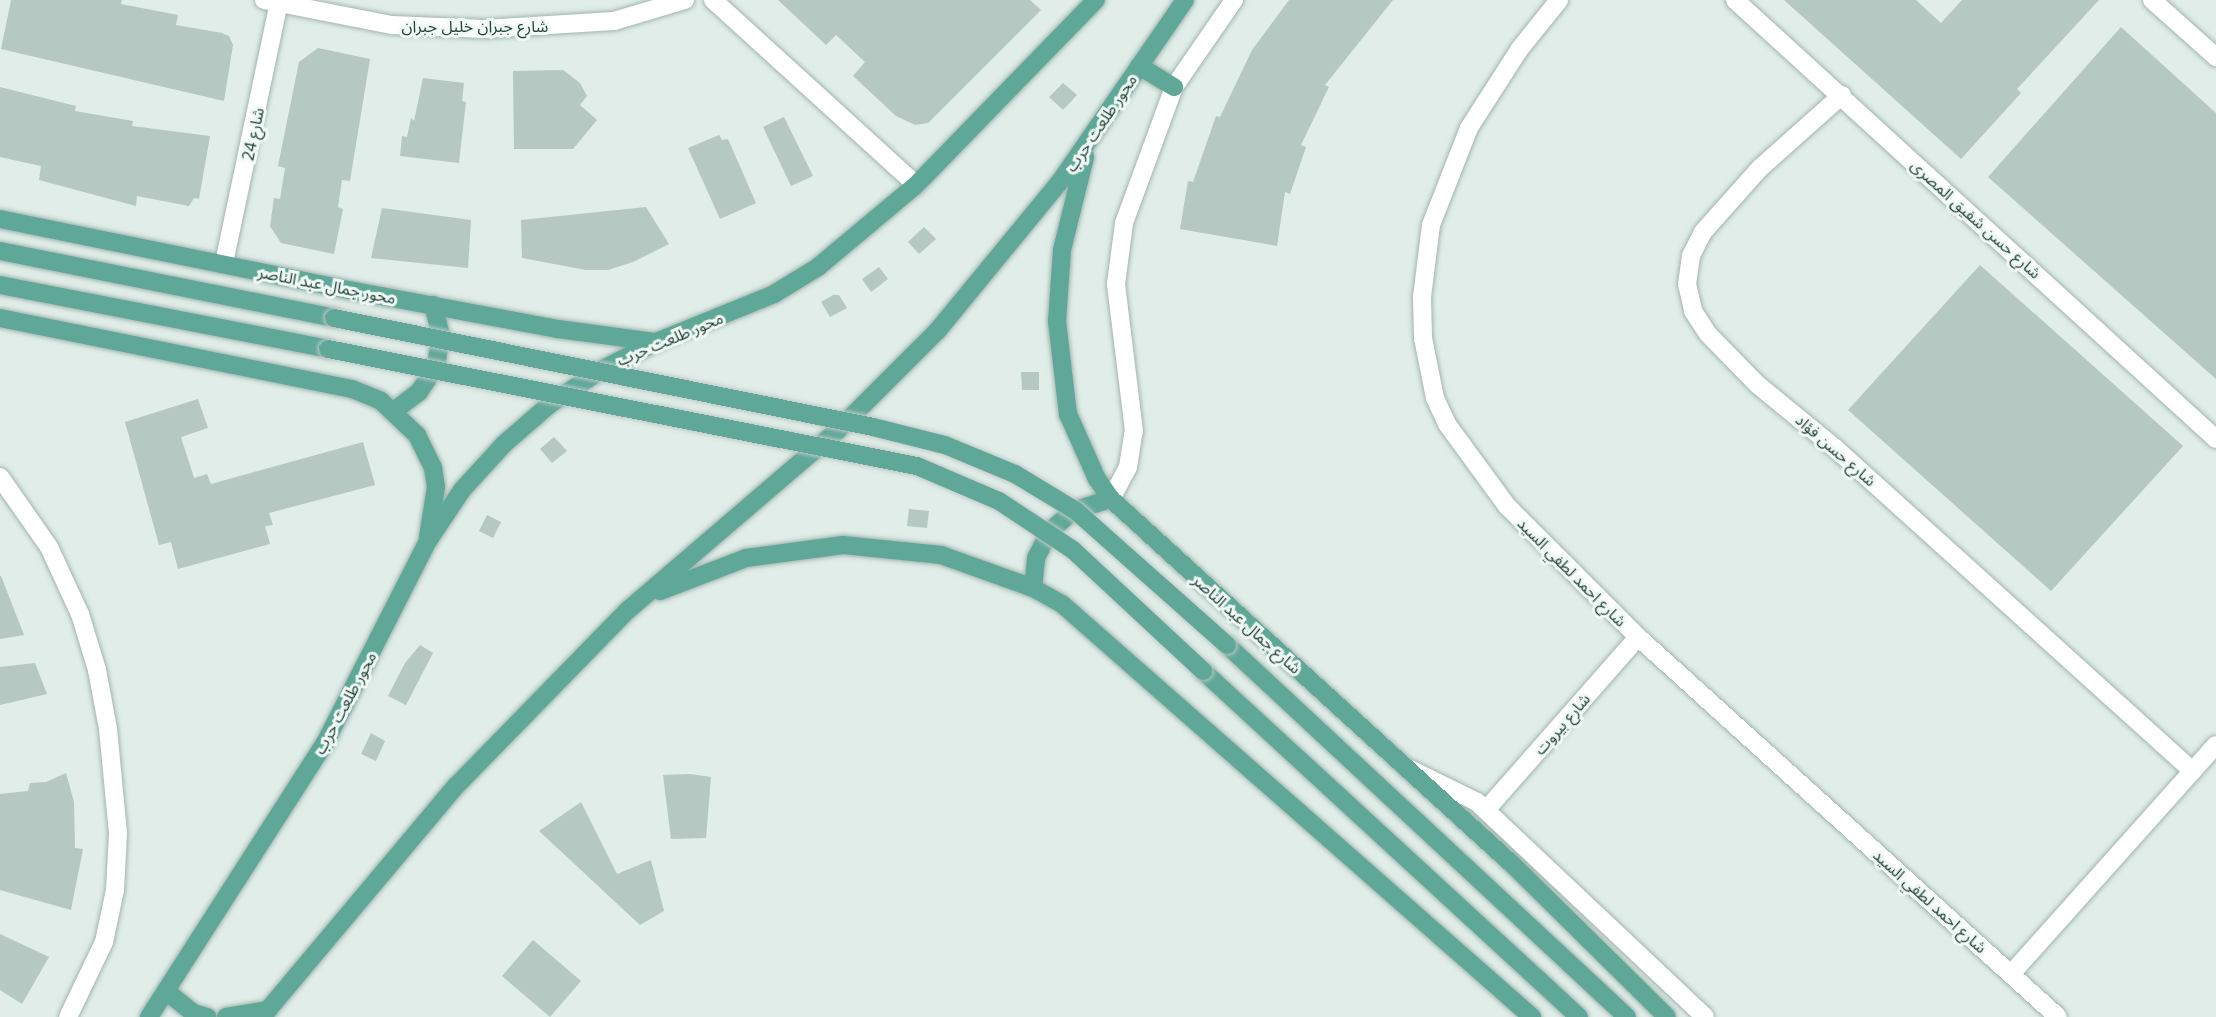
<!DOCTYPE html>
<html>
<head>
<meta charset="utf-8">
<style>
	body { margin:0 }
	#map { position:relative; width:2216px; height:1017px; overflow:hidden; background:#e0ede8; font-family:"Noto Sans","Noto Sans Arabic",sans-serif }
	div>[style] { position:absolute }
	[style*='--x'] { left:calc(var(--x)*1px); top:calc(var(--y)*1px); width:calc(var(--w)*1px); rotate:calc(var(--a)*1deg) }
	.building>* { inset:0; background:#b5c8c1 }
	.roads { filter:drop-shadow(0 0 2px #a2b5b0) drop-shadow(0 0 2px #a2b5b0) }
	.minor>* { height:18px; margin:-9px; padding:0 9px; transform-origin:9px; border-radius:9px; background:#fff }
	.tertiary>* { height:18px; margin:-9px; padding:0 9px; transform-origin:9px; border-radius:9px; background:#fff }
	.primary>* { height:18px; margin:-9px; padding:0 9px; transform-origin:9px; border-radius:9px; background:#5fa898 }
	.bridges { filter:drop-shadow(0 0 2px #c0c9c7) drop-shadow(0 0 2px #c0c9c7) }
	.primary-bridge>* { height:18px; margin:-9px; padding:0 9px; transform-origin:9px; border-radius:9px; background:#5fa898 }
	span { translate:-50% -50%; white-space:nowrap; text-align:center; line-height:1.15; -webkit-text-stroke:6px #f1f9f5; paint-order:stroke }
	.street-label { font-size:16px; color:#1f3f38 }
</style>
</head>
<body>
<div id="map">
	<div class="building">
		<div style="clip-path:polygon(11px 0,122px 0,121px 4px,178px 15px,176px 25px,222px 33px,229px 36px,233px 45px,224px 101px,1px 49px)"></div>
		<div style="clip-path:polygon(778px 0,1030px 0,1041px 10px,928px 123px,915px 125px,896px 116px,853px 76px,865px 62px,836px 35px,826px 45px)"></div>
		<div style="clip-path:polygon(1289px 0,1393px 0,1325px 85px,1329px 87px,1301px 145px,1306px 147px,1290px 194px,1285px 192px,1277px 246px,1180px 229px,1188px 181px,1193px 182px,1216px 116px,1220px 117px,1252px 50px)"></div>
		<div style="clip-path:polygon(1784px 0,1916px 0,1941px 23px,1962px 0,2099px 0,2017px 89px,2021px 93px,1961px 159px)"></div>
		<div style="clip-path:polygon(2121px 27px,2216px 113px,2216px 379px,1988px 177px)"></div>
		<div style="clip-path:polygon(318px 48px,370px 59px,350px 181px,342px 180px,338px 207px,343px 209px,334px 254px,281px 243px,270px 226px,274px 198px,280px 199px,285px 168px,278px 166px,299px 62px)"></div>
		<div style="clip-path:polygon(563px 70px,580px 83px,587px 96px,580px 105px,597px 120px,573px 149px,514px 149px,513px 71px)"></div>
		<div style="clip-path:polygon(423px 78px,464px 83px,462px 101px,466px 102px,459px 163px,400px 156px,402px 136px,407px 137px,411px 118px,414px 121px)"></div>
		<div style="clip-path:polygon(1063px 83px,1077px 95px,1063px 110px,1049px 97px)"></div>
		<div style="clip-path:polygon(0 87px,76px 106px,75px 111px,133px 121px,132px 126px,210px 136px,199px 199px,194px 198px,189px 206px,137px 196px,136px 206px,39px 180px,41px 166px,0 157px)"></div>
		<div style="clip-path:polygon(784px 117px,813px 176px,791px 186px,763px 127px)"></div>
		<div style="clip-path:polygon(719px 135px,722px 140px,728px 139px,756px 203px,720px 219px,688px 148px)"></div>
		<div style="clip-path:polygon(646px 207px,669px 244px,633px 262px,608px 270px,586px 270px,522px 258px,521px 220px)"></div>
		<div style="clip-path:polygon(382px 208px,471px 220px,468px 268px,371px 258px)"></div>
		<div style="clip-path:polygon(924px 227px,936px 239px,919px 254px,908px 242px)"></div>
		<div style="clip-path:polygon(1980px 265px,2183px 446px,2051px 591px,1848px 410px)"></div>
		<div style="clip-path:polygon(879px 267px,888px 279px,871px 292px,862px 279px)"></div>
		<div style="clip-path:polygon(833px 295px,839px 295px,847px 308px,830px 317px,821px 302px)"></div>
		<div style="clip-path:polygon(1021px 372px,1039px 372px,1039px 390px,1022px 390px)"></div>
		<div style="clip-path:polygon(198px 399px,208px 428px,181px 437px,194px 478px,207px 474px,211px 484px,363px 442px,375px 485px,269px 513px,273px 525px,265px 526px,270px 544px,178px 569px,171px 542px,159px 545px,125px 422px)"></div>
		<div style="clip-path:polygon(554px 437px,567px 451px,552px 463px,540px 449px)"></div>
		<div style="clip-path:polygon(909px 509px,929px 511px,927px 528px,907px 526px)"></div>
		<div style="clip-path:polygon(487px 515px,501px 522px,493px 538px,479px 531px)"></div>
		<div style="clip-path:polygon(0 576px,1px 576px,24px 635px,0 639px)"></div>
		<div style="clip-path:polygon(420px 645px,433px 653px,406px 705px,388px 696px,405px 663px)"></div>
		<div style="clip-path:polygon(35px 663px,47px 694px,0 705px,0 667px)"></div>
		<div style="clip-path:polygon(371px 733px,385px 741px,376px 761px,361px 754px)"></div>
		<div style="clip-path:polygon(66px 773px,74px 802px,75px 848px,83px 849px,71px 910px,0 890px,0 794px,28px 791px,30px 783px,46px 782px)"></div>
		<div style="clip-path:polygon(690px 774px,711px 777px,706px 838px,671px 839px,663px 775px)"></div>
		<div style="clip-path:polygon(581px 802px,617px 874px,651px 860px,664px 911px,640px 925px,539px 831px)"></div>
		<div style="clip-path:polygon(0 934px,49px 957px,22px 1004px,0 990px)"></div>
		<div style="clip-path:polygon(533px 940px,581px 981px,550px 1017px,502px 976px)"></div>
	</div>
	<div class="roads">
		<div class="minor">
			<div style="--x:264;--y:0;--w:130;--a:11.1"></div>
			<div style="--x:392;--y:25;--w:92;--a:2.5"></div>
			<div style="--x:484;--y:29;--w:130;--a:-3.5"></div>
			<div style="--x:614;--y:21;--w:74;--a:-16.5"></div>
			<div style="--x:713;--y:0;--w:275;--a:42.3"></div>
			<div style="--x:1559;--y:0;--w:64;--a:128.7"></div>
			<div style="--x:1519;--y:50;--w:93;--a:122.7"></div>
			<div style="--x:1469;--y:128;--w:104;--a:111.4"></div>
			<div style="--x:1431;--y:225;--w:73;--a:97.1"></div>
			<div style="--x:1422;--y:297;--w:41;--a:88.6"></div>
			<div style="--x:1423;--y:338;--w:61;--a:78.7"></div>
			<div style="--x:1435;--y:398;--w:29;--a:65"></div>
			<div style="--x:1447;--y:424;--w:102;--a:53.8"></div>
			<div style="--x:1507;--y:506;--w:185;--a:45"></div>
			<div style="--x:1638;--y:637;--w:566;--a:42.14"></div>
			<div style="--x:1735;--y:0;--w:651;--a:42.39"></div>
			<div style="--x:2152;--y:0;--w:86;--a:41.7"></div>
			<div style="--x:1842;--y:95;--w:110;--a:138.3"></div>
			<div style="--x:1760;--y:168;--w:86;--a:131.7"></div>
			<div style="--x:1703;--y:232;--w:27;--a:117"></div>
			<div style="--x:1691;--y:256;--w:28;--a:98"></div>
			<div style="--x:1687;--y:284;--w:28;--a:77"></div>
			<div style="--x:1693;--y:311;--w:27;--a:57"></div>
			<div style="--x:1708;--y:334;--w:71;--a:45.6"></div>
			<div style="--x:1758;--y:385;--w:99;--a:39.3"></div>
			<div style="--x:1835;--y:448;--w:482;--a:42.1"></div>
			<div style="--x:224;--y:263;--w:266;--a:-78.1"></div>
			<div style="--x:0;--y:477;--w:85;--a:55"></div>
			<div style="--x:49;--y:547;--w:74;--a:65.2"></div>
			<div style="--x:80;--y:614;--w:59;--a:73.1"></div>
			<div style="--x:97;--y:670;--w:60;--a:79.4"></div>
			<div style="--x:108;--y:729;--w:104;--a:84.5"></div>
			<div style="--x:118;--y:833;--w:57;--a:93"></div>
			<div style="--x:115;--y:890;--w:53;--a:101.9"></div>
			<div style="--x:104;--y:942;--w:83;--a:115.6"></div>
			<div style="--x:1486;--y:810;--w:230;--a:-48.7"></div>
			<div style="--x:2011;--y:974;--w:307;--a:-48.2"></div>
		</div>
		<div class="tertiary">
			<div style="--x:1111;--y:499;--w:36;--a:-62"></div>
			<div style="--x:1128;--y:467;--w:36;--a:-81"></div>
			<div style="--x:1134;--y:431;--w:148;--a:-97"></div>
			<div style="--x:1116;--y:284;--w:62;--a:-82.5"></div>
			<div style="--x:1124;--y:223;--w:145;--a:-69.8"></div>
			<div style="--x:1174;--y:87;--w:106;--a:-55.4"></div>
			<div style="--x:1410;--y:769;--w:75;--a:26.2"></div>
			<div style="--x:1477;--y:802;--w:313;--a:43.3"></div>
		</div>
		<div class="primary">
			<div style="--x:1139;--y:66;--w:41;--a:31"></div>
			<div style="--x:1085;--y:157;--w:96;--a:103.9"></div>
			<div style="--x:1062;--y:250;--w:71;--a:94"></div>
			<div style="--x:1057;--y:321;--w:94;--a:83.3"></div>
			<div style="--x:1068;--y:414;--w:71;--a:66"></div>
			<div style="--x:1097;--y:479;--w:24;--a:55"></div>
			<div style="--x:1111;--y:499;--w:544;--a:42.32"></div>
			<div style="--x:1513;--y:865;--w:216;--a:44.6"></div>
			<div style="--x:0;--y:219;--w:356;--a:11.5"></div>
			<div style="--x:349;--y:290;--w:213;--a:10.6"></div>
			<div style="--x:558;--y:329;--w:99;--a:7.6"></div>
			<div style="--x:0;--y:251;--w:341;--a:11.3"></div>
			<div style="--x:0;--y:285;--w:334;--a:11"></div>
			<div style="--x:0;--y:318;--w:359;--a:11.4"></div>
			<div style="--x:352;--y:389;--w:31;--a:22"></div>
			<div style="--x:381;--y:401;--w:50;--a:43.4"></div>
			<div style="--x:417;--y:435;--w:37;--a:64"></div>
			<div style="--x:433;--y:468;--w:19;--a:81"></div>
			<div style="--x:436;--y:487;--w:51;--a:99.1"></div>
			<div style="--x:395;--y:410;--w:30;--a:-37"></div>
			<div style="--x:419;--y:392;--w:31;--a:-57"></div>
			<div style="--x:436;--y:366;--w:30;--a:-81"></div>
			<div style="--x:441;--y:336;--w:32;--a:-104"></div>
			<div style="--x:1033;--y:588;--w:30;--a:-84"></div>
			<div style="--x:1036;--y:558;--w:30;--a:-63"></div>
			<div style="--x:1050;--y:531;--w:30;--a:-41"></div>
			<div style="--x:1073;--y:511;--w:40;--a:-18"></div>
			<div style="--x:660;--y:591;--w:92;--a:-21"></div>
			<div style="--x:746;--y:558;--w:98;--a:-7.6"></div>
			<div style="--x:843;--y:545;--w:99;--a:5.8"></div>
			<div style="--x:941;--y:555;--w:98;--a:19.7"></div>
			<div style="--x:1033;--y:588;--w:33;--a:29"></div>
			<div style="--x:1062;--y:604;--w:626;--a:41.31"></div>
			<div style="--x:1227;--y:645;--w:546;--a:42.92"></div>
			<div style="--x:1203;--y:671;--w:511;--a:42.62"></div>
			<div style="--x:166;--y:991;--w:35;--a:39"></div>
			<div style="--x:193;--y:1013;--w:15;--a:16"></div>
			<div style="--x:149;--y:1017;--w:328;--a:-57.3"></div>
			<div style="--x:326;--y:741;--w:225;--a:-63"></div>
			<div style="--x:428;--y:541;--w:61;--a:-56.3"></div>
			<div style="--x:462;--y:490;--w:62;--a:-47.6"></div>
			<div style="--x:504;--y:444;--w:61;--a:-41"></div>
			<div style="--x:550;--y:404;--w:61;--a:-33.7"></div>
			<div style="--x:601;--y:370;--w:62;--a:-27"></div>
			<div style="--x:656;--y:342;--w:127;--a:-22.1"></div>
			<div style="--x:774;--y:294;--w:52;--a:-31.5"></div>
			<div style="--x:818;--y:267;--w:128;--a:-39.9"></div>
			<div style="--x:916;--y:185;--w:258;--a:-45.8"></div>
			<div style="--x:226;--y:1017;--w:43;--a:-9.5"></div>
			<div style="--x:262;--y:1017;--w:303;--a:-50"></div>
			<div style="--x:457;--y:785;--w:245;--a:-45.7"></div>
			<div style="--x:628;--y:610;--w:275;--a:-40.6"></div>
			<div style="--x:837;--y:431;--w:143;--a:-45"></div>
			<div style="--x:938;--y:330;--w:195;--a:-50.6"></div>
			<div style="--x:1062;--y:179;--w:217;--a:-55.5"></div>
		</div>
	</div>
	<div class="bridges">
		<div class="primary-bridge">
			<div style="--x:334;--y:318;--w:550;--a:11.43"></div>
			<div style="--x:873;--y:427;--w:74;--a:14"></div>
			<div style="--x:945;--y:445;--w:76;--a:22.5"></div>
			<div style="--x:1015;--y:474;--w:71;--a:31.2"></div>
			<div style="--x:1076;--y:511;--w:202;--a:41.6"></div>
			<div style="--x:328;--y:349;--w:601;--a:11.24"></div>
			<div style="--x:917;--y:466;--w:89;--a:23.1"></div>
			<div style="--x:999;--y:501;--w:89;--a:33.5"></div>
			<div style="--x:1073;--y:550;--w:178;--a:42.9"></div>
		</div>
	</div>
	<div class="street-label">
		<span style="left:475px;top:26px">شارع جبران خليل جبران</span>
		<span style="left:1101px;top:123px;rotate:-56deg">محور طلعت حرب</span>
		<span style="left:253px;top:134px;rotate:-78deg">شارع 24</span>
		<span style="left:1976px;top:219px;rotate:42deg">شارع حسن شفيق المصرى</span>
		<span style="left:327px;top:285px;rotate:11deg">محور جمال عبد الناصر</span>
		<span style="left:670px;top:339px;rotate:-23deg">محور طلعت حرب</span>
		<span style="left:1836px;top:450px;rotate:41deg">شارع حسن فؤاد</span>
		<span style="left:1572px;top:572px;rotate:45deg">شارع احمد لطفي السيد</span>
		<span style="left:1247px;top:624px;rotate:42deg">شارع جمال عبد الناصر</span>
		<span style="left:345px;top:703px;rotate:-62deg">محور طلعت حرب</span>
		<span style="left:1562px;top:724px;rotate:-49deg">شارع بيروت</span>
		<span style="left:1930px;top:901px;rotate:42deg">شارع احمد لطفي السيد</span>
	</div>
</div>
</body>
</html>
